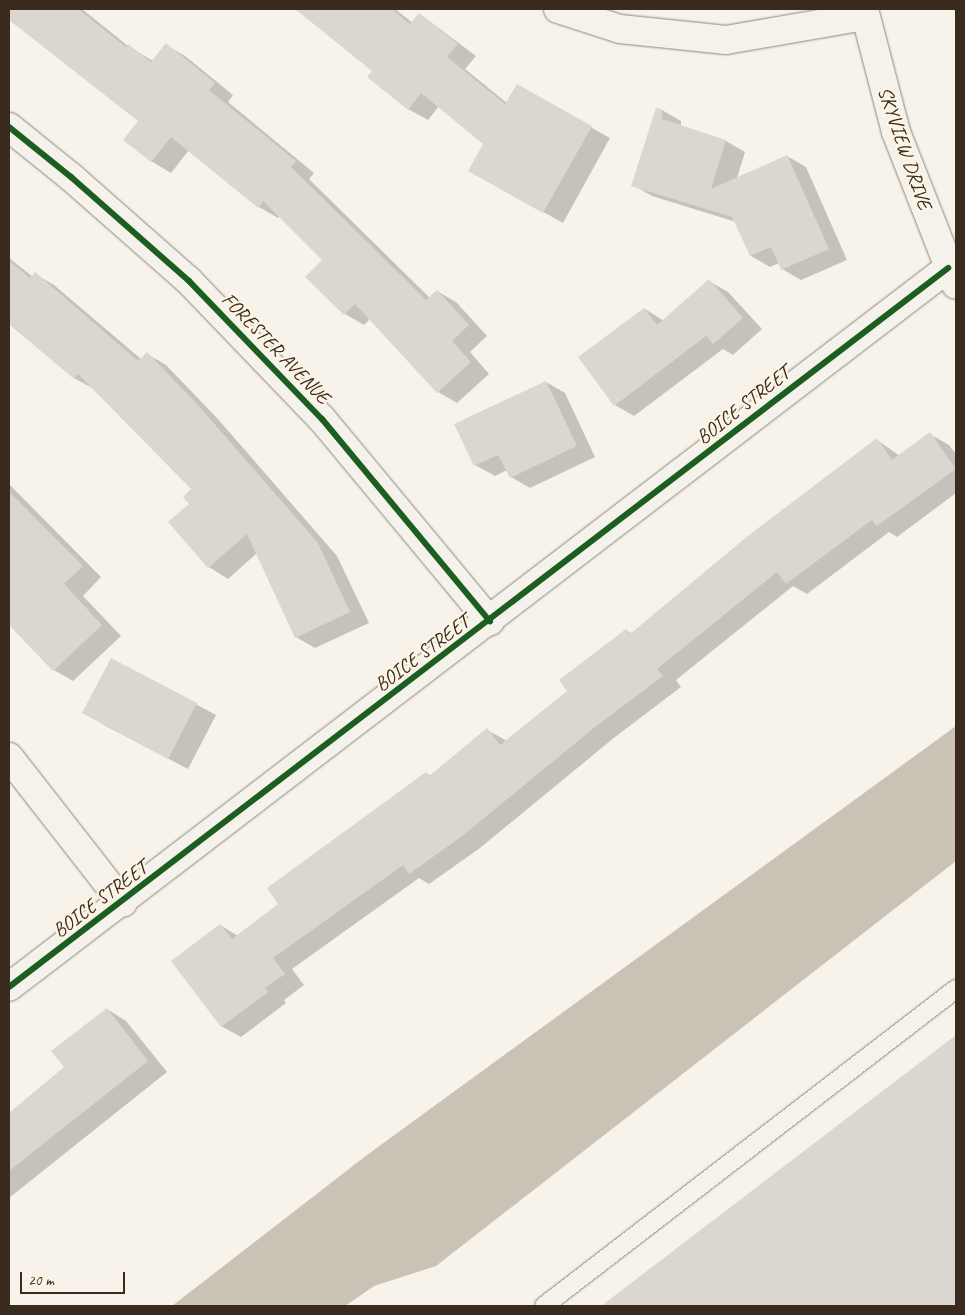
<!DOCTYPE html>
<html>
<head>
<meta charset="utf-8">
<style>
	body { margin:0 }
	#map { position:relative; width:965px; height:1315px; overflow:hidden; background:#f7f3ea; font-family:Caveat,sans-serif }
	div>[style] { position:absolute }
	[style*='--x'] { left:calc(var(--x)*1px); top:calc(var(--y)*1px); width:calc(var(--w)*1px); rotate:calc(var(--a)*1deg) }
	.water>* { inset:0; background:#cac2b5 }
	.shadow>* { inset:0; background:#0003 }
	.building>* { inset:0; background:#dbd7d0 }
	.roads { filter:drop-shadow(0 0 1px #8b867f) drop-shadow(0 0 1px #8b867f) }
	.service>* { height:18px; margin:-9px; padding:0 9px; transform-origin:9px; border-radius:9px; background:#f5f2ec }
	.minor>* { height:28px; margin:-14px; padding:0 14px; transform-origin:14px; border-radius:14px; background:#f5f2ec }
	.tertiary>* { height:28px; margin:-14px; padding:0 14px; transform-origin:14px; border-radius:14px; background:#f5f2ec }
	.cycleway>* { height:6px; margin:-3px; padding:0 3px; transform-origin:3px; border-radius:3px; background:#1b5e20 }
	span { translate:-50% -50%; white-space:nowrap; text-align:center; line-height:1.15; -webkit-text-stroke:4.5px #fcf5e5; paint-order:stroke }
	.street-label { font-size:20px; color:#3b2a1e }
	.frame { position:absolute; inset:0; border:10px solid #3b2a1e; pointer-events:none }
	.scale { position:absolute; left:20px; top:1272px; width:105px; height:22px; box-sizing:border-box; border:2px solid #3b2a1e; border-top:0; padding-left:6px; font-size:15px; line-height:18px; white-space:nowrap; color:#3b2a1e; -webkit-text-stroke:4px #fcf5e5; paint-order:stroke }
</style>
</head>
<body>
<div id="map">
	<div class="water">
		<div style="clip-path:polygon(956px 726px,956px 861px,436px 1266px,374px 1286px,345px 1306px,172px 1306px,367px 1155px)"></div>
	</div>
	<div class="shadow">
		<div style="clip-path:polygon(9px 9px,82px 9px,128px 46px,153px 61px,166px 45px,185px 56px,233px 95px,228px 102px,314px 173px,309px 179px,430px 298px,437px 291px,456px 302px,487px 336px,470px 352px,489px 374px,457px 403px,438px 392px,370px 319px,364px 325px,345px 314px,324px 260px,280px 216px,278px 218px,259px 207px,189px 150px,171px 173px,151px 161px,140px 121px,9px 18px)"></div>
		<div style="clip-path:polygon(297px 9px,395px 9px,413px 23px,420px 14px,476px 56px,465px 69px,507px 103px,517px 86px,610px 138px,563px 223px,489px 182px,485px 143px,439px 106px,428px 120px,408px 109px,374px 70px)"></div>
		<div style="clip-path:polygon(662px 110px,681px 121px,681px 126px,726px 141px,745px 152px,737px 178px,787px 156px,806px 167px,847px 260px,801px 280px,782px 269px,779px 263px,770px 267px,751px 256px,736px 222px,652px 196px,633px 185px)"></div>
		<div style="clip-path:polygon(9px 258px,33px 277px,35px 274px,54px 285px,141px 359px,147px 354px,166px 365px,217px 418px,337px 556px,369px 623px,315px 648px,296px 637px,257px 553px,228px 579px,209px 567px,169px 522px,191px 504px,193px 490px,94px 389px,74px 378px,9px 324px)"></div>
		<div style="clip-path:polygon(709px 281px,728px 292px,762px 329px,733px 355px,723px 349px,634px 416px,615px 405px,645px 309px,664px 321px)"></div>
		<div style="clip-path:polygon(546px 382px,565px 393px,595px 457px,530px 488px,511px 477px,507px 470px,495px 476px,475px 465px)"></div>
		<div style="clip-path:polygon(930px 434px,949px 445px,956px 454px,956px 493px,897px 537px,889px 532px,807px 594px,793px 586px,676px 680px,681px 687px,615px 737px,480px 848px,429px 884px,419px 878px,292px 969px,304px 985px,284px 1000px,286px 1003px,241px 1037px,221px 1026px,220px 925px,238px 936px,280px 904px,426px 773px,431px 776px,487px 730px,507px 741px,568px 691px,626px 630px,632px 634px,877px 440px,900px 456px)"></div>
		<div style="clip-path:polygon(9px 484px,101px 577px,83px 596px,121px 636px,73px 681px,54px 670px,9px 623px)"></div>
		<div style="clip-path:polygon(111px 659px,216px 715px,188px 769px,102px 724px)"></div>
		<div style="clip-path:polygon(107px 1009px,126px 1021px,167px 1072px,9px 1198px,9px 1115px,65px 1068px)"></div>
		<div style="clip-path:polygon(956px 1037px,956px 1306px,603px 1306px)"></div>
	</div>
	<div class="building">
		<div style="clip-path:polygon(9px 9px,78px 9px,126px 47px,128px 44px,151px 62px,166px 43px,215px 83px,209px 90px,296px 161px,291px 167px,426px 300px,437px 290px,469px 325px,452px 341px,471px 362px,437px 393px,355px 304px,344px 315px,305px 277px,322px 260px,263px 201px,258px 208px,171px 137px,151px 162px,123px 140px,138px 121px,9px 20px)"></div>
		<div style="clip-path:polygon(295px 9px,392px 9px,410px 24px,419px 13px,458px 44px,447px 57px,505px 104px,517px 84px,592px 126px,543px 213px,468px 171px,483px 144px,421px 93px,408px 110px,367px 77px,372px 71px)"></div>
		<div style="clip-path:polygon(656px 108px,662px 109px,662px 119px,726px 140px,711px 189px,787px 155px,829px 249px,781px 270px,771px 247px,750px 256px,732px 217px,631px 186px)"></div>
		<div style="clip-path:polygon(9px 261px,30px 278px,35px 272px,138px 361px,147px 352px,198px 405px,318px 543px,350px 612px,295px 638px,247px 534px,208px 568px,168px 522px,189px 504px,183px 497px,191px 489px,78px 374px,74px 379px,9px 324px)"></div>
		<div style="clip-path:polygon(709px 279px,743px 318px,713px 344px,706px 336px,614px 406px,578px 357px,644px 308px,657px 325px)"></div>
		<div style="clip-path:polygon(546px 381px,577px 446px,510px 478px,498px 455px,474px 466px,454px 424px)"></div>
		<div style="clip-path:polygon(930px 432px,956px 469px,877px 526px,872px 520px,786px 584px,777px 572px,657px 669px,663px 676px,595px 727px,461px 837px,409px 874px,403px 865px,273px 958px,285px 974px,265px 988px,268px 992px,221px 1027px,171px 961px,220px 924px,232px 939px,278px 904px,267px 888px,426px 772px,429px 776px,487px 728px,500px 745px,567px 691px,559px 680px,626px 629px,630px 634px,749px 535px,877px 438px,892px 460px)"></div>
		<div style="clip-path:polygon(9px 492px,83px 566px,64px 584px,102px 625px,53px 671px,9px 625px)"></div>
		<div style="clip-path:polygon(111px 658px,197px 703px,168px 759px,82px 713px)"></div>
		<div style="clip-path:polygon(107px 1008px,148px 1061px,9px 1171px,9px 1113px,64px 1067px,51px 1051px)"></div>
		<div style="clip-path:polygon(956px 1035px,956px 1306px,601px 1306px)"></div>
	</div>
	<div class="roads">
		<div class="service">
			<div style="--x:544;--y:1306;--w:520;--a:-37.58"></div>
		</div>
		<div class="minor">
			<div style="--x:558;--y:9;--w:65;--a:17.9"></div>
			<div style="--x:620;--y:29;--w:107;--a:5.9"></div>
			<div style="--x:726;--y:40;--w:141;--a:-9.8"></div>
			<div style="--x:9;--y:127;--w:80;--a:38.9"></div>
			<div style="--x:71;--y:177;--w:157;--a:41.4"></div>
			<div style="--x:189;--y:281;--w:192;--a:46.1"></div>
			<div style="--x:322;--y:419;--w:263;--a:50.3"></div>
			<div style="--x:9;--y:757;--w:185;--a:52"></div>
			<div style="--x:9;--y:987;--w:1183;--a:-37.44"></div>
		</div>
		<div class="tertiary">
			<div style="--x:864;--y:9;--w:127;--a:75.4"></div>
			<div style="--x:896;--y:132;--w:164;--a:68.6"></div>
		</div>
	</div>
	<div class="cycleway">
		<div style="--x:9;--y:127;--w:80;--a:38.9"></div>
		<div style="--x:71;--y:177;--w:157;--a:41.4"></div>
		<div style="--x:189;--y:281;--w:192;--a:46.1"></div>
		<div style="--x:322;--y:419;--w:263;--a:50.3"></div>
		<div style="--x:9;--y:987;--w:1183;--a:-37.44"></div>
	</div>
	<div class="street-label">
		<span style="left:905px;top:148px;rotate:71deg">SKYVIEW DRIVE</span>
		<span style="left:276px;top:348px;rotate:46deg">FORESTER AVENUE</span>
		<span style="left:743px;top:405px;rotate:-38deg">BOICE STREET</span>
		<span style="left:422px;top:653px;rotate:-37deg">BOICE STREET</span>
		<span style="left:100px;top:899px;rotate:-37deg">BOICE STREET</span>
	</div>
	<div class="frame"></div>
	<div class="scale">20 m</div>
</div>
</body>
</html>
